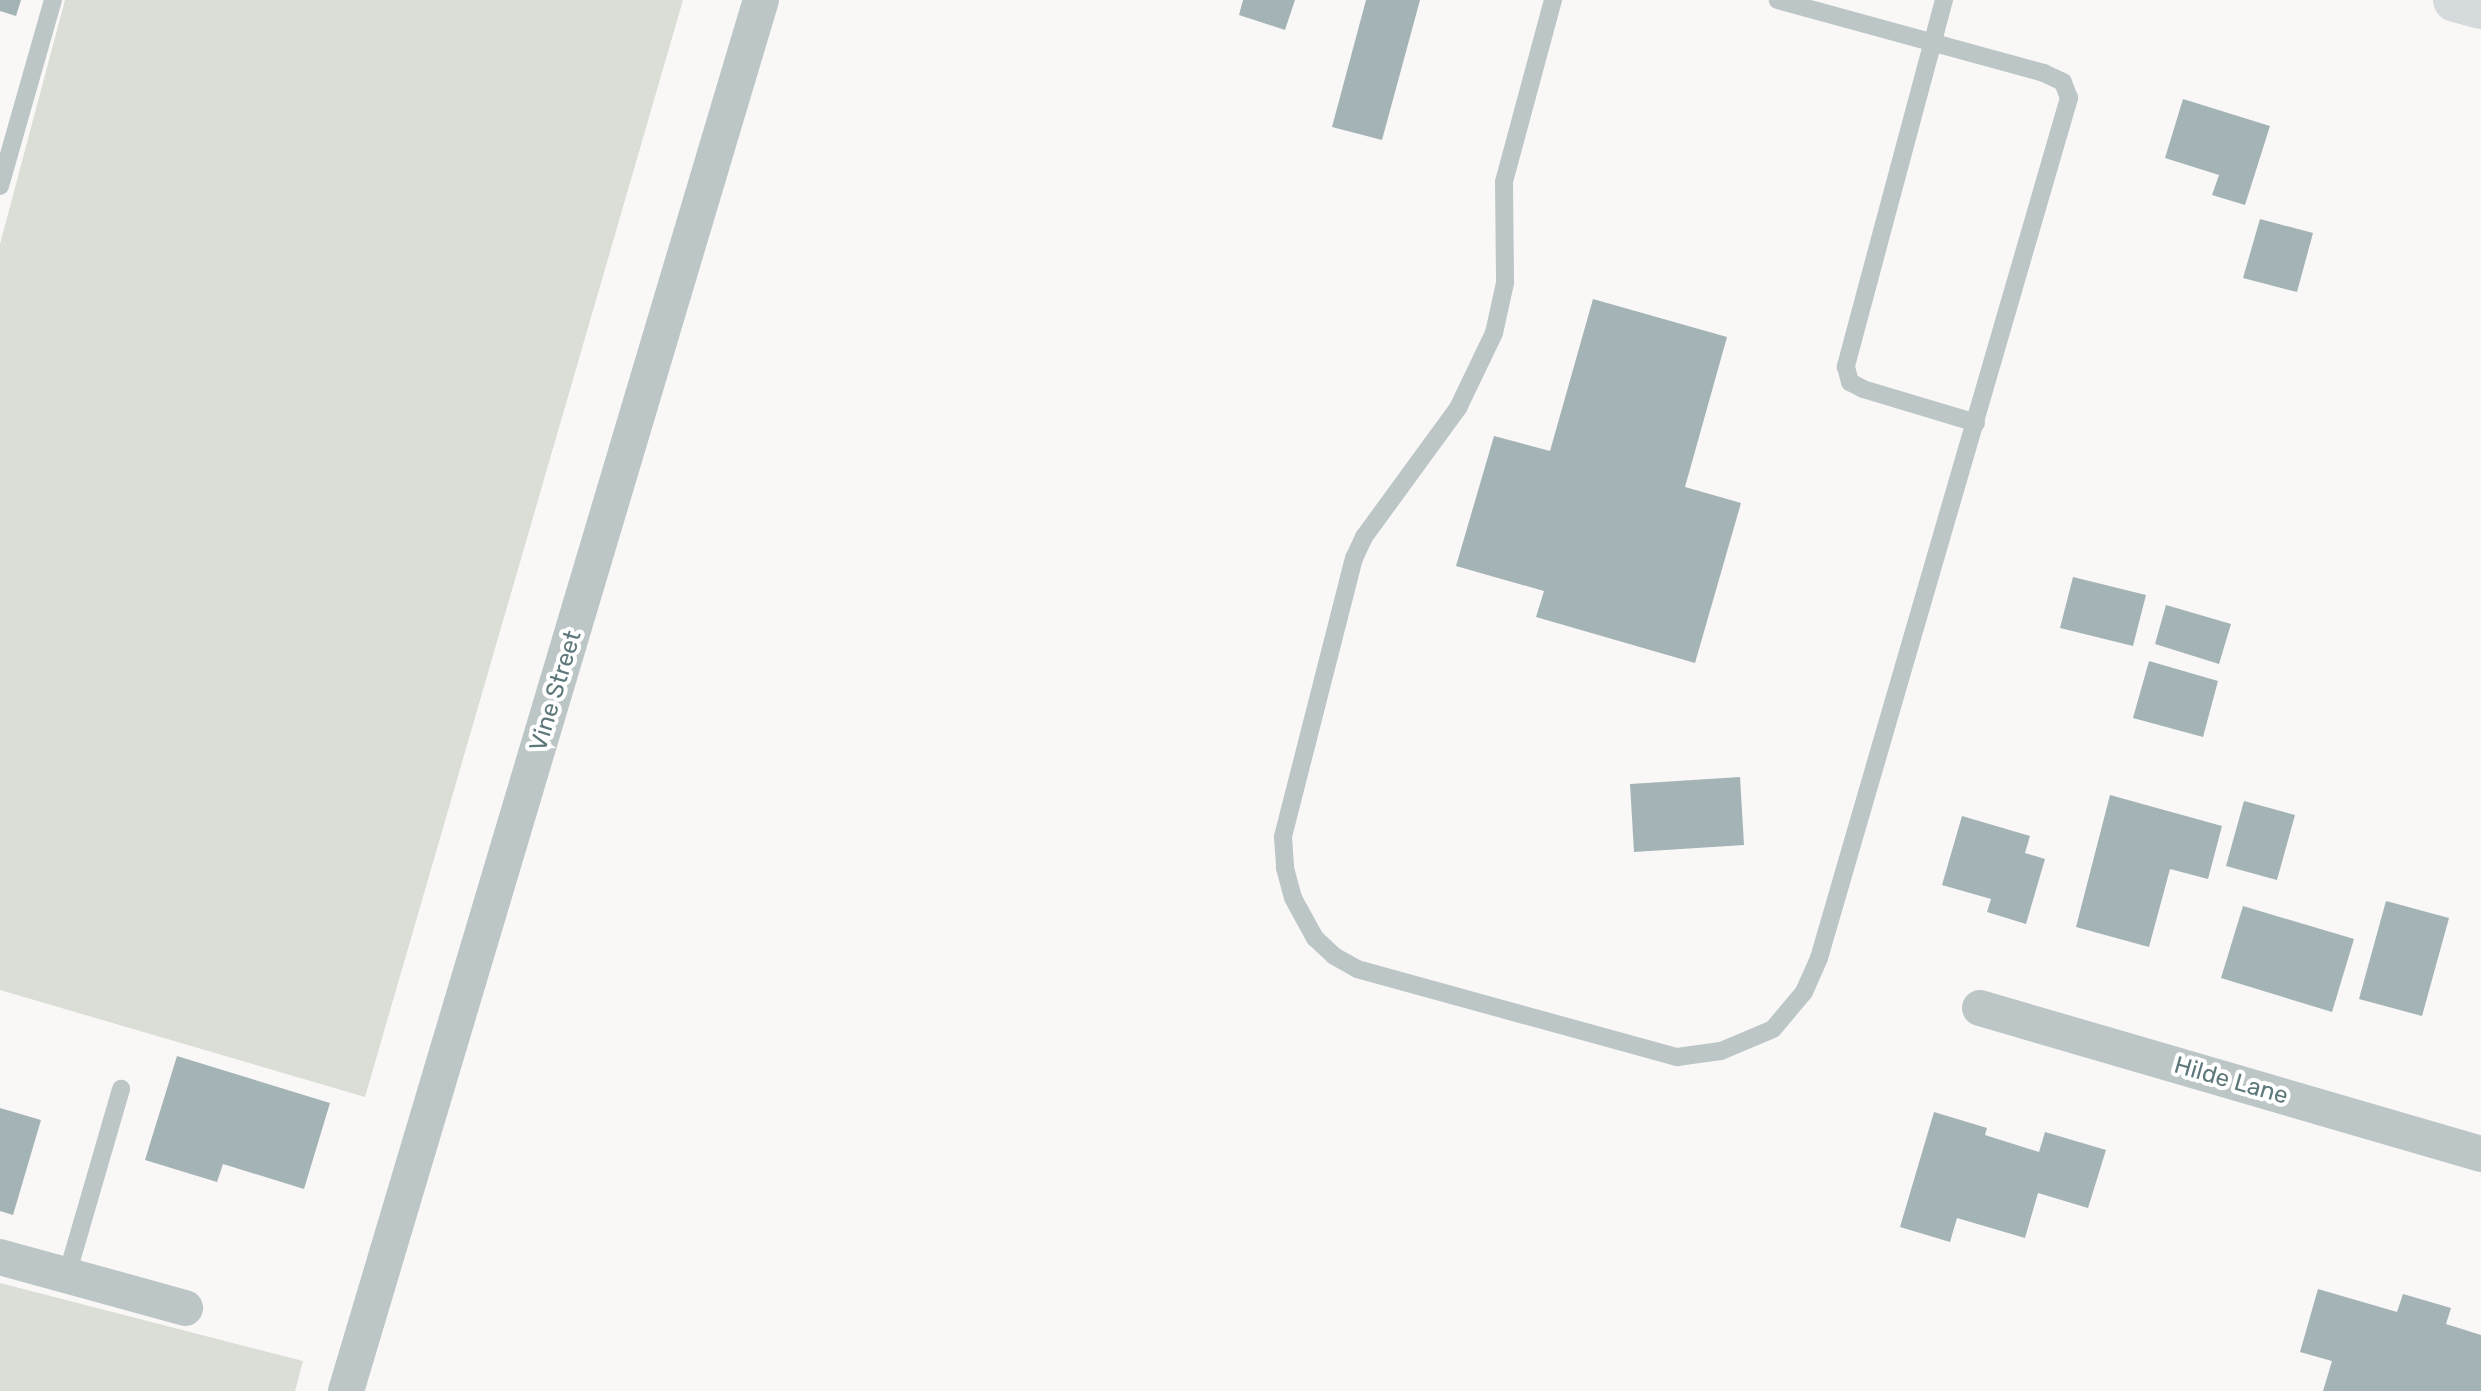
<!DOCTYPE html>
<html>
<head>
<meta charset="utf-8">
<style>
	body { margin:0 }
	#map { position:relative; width:2481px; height:1391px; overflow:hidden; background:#f9f8f7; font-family:Rubik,sans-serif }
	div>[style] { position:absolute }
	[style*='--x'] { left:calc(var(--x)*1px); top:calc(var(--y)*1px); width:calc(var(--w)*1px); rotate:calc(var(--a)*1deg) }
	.green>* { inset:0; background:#dbded6 }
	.building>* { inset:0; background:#a4b3b5 }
	.lane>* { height:18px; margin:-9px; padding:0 9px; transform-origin:9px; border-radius:9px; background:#bdc6c7 }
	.street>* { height:36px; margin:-18px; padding:0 18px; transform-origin:18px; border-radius:18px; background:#bdc6c7 }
	.secondary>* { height:44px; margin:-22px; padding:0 22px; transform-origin:22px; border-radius:22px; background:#d5dbdd }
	span { translate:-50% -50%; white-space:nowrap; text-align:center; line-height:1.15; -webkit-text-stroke:8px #fff; paint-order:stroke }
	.street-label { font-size:24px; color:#5f787c }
</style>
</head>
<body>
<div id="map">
	<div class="green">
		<div style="clip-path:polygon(65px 0,683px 0,365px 1097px,0 990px,0 244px)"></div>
		<div style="clip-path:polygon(0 1283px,303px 1361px,295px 1391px,0 1391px)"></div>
	</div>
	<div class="building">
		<div style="clip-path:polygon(0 0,21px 0,16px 16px,0 11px)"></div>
		<div style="clip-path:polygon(1243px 0,1295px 0,1285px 30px,1239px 15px)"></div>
		<div style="clip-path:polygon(1366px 0,1420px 0,1382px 140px,1332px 127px)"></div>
		<div style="clip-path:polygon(2183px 99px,2270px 126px,2245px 205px,2212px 195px,2219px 175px,2165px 158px)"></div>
		<div style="clip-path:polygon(2260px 219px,2313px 233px,2297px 292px,2243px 278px)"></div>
		<div style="clip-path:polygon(1593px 299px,1727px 337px,1685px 487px,1741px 503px,1695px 663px,1536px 617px,1544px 591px,1456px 566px,1494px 436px,1550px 451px)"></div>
		<div style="clip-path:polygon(2073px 577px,2146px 595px,2133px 646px,2060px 628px)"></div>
		<div style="clip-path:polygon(2166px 605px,2231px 624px,2219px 664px,2155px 644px)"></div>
		<div style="clip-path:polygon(2149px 661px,2218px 681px,2203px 737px,2133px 718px)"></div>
		<div style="clip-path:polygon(1740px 777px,1744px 845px,1634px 852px,1630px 784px)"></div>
		<div style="clip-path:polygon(2110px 795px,2222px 826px,2208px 879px,2170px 869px,2149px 947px,2076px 927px)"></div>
		<div style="clip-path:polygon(2244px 801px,2295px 815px,2277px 880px,2226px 866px)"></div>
		<div style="clip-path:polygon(1962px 816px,2030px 836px,2025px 853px,2045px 859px,2026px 924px,1987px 912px,1991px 899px,1942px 885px)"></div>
		<div style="clip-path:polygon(2386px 901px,2449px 918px,2422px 1016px,2359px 999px)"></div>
		<div style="clip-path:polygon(2243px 906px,2354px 939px,2332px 1012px,2221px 978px)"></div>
		<div style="clip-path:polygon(177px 1056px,330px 1103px,304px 1189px,223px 1164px,217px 1182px,145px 1160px)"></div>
		<div style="clip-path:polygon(0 1108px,41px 1120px,13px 1215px,0 1211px)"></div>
		<div style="clip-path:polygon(1934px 1112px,1987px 1128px,1985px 1135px,2039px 1152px,2045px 1132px,2106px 1150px,2088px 1208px,2038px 1193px,2025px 1238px,1957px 1218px,1950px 1242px,1900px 1227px)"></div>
		<div style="clip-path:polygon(2318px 1289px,2397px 1312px,2403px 1294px,2451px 1308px,2446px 1324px,2481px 1335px,2481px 1391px,2323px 1391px,2332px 1361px,2300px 1352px)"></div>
	</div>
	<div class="lane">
		<div style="--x:1553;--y:0;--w:188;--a:105.1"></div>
		<div style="--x:1504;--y:182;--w:101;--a:89.4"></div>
		<div style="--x:1505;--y:283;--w:51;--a:102.4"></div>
		<div style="--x:1494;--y:333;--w:83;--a:115.6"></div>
		<div style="--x:1458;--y:408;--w:160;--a:126.1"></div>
		<div style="--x:1364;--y:537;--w:23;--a:115"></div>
		<div style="--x:1354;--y:558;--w:288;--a:104.3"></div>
		<div style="--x:1283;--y:837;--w:31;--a:86"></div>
		<div style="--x:1285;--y:868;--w:31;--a:75"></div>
		<div style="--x:1293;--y:898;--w:46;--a:61.2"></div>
		<div style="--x:1315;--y:938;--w:26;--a:43"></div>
		<div style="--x:1334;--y:956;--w:26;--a:29"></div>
		<div style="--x:1357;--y:969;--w:332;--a:15.4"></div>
		<div style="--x:1677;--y:1057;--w:44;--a:-7.8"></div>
		<div style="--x:1721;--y:1051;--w:56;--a:-22.9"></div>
		<div style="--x:1773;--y:1029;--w:48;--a:-50"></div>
		<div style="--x:1804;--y:992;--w:37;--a:-66"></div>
		<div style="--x:1819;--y:958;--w:896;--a:-73.79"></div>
		<div style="--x:2069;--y:98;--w:17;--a:-111"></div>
		<div style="--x:2063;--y:82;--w:21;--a:-155"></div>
		<div style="--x:2044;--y:73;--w:276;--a:-164.7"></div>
		<div style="--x:1944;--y:0;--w:380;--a:105"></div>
		<div style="--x:1846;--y:367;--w:16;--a:75"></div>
		<div style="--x:1850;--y:382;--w:15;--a:28"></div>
		<div style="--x:1863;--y:389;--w:118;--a:16.7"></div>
		<div style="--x:0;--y:186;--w:193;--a:-74.1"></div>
		<div style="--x:67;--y:1275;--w:194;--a:-73.8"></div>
	</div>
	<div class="street">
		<div style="--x:1980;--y:1008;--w:522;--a:16.25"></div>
		<div style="--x:0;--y:1257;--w:192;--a:15.4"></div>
		<div style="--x:346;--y:1391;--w:1452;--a:-73.39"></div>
	</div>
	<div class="secondary">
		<div style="--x:2455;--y:0;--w:27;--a:15"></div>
	</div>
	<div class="street-label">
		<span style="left:556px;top:691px;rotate:-73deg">Vine Street</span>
		<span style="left:2231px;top:1081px;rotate:16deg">Hilde Lane</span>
	</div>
</div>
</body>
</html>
